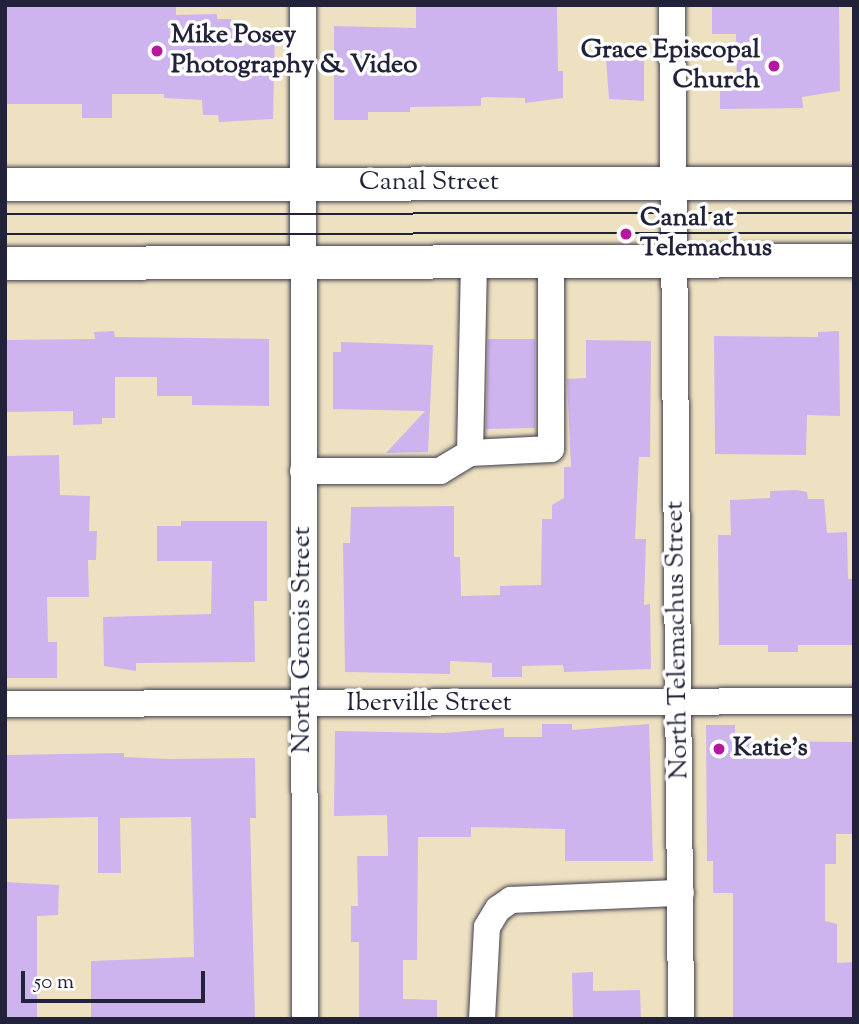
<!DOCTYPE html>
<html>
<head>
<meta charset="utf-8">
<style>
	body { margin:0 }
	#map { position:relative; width:859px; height:1024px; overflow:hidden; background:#eee1c1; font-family:"Sorts Mill Goudy",serif }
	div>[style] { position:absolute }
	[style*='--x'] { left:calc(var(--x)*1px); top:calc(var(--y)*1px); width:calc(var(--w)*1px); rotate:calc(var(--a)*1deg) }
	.building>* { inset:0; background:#ceb4ee }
	.roads { filter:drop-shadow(0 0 2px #413f4f) drop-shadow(0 0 2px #413f4f) }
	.minor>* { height:26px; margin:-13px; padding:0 13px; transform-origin:13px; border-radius:13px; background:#fff }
	.major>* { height:33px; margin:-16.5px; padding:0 16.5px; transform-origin:16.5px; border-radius:16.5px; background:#fff }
	.tram>* { height:2px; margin:-1px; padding:0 1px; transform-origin:1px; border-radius:1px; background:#22223b }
	.dots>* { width:19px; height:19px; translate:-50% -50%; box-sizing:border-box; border:4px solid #fff; border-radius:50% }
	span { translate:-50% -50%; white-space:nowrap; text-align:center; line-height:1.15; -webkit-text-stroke:7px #fff; paint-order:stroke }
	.poi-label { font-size:26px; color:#22223b; font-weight:700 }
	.left { translate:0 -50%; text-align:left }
	.right { translate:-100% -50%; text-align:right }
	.street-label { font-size:26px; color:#22223b }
	.frame { position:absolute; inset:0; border:7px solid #22223b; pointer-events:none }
	.scale { position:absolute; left:21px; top:971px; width:184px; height:32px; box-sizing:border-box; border:4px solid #22223b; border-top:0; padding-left:9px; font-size:21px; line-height:24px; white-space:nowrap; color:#22223b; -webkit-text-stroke:5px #fff; paint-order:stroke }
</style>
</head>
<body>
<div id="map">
	<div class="building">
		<div style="clip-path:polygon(5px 5px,176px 6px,176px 15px,217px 14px,217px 19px,231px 19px,231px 28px,275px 30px,273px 119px,219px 122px,218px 115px,203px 115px,202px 100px,164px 98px,164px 94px,112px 94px,112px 118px,82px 118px,82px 104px,5px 104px)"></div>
		<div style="clip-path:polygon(416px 5px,557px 5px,558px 71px,563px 71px,563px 98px,525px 103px,525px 98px,485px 97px,481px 98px,481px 106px,410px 107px,410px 112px,368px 112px,368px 120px,334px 120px,334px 26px,416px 28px)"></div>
		<div style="clip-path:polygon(712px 5px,839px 5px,840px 91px,802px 97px,803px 108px,720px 109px,720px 85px,737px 85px,736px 34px,712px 34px)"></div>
		<div style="clip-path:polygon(614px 45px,644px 45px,644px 101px,609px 99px,606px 59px,611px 59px)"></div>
		<div style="clip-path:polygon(114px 331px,115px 337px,269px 339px,269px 406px,192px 405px,192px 396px,157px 396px,157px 377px,115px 377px,115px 418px,102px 418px,102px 424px,73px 425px,73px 411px,5px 412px,5px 340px,95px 339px,94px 332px)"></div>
		<div style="clip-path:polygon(839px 331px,840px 416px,807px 415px,806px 455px,715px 454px,714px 336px,818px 337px,818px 332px)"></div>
		<div style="clip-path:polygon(488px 339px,535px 339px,535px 428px,486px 429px)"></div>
		<div style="clip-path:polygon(586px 340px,651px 341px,650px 457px,639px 457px,635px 539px,646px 539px,644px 605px,650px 604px,651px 669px,564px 672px,563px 665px,522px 666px,522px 677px,492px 677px,492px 663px,450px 661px,450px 674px,345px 672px,343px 543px,350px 543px,351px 507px,454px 506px,454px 557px,460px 557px,461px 596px,500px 595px,500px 586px,541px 585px,542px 519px,552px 519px,552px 505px,564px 498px,564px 467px,571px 467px,567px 379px,586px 378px)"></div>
		<div style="clip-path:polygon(341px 342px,433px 345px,428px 452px,386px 453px,425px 411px,333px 409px,333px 352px,341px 352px)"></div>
		<div style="clip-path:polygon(59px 455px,60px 495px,90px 496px,89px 531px,97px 531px,96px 560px,88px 560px,89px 597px,47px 597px,48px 642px,57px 642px,57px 678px,5px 678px,5px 456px)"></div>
		<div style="clip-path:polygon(796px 490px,807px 492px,808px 499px,824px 499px,827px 533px,847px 532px,848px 579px,854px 579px,854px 645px,798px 645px,798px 652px,768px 652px,768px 645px,719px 645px,718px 535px,731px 535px,730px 500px,770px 498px,770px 491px)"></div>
		<div style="clip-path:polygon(181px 521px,267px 521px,267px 601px,254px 601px,255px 662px,136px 663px,136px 671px,104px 666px,103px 617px,211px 614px,212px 561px,157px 561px,157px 526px,181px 526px)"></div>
		<div style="clip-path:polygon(542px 724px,572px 724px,572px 730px,649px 724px,653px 861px,565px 861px,565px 829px,471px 827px,471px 837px,418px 837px,417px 960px,403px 960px,403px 999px,437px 1000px,437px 1019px,359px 1019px,359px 942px,351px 942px,351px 906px,358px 906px,357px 856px,388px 856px,387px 815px,334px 816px,335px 731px,444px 733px,504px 728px,504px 737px,542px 737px)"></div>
		<div style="clip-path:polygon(706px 725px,735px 725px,735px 741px,854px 742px,854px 834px,836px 834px,836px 864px,825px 864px,825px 921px,837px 924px,837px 963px,854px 962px,854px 1019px,733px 1019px,733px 893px,713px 893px,713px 861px,707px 861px)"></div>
		<div style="clip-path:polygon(124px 753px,124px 757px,167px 759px,255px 758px,256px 818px,250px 818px,255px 1019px,91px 1019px,91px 961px,194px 957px,191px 817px,120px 818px,121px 873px,98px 873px,98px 817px,5px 819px,5px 755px)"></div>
		<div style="clip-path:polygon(5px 882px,59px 885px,58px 915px,37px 916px,37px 1019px,5px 1019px)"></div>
		<div style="clip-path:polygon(593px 972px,593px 991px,640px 990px,641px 1019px,573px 1019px,572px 973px)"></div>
	</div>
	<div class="roads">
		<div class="minor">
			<div style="--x:303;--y:5;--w:1014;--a:89.89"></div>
			<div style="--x:672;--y:5;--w:1014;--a:89.49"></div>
			<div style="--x:470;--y:453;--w:192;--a:-88.8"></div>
			<div style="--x:303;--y:471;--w:137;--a:0"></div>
			<div style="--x:440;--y:471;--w:35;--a:-31"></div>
			<div style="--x:470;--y:453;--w:81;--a:-2.8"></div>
			<div style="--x:551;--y:449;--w:188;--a:-90"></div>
			<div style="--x:5;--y:704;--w:849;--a:-0.2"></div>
			<div style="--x:482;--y:1019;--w:92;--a:-86.9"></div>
			<div style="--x:487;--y:927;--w:21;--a:-59"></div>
			<div style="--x:498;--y:909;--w:16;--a:-35"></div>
			<div style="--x:511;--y:900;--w:170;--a:-2.4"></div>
		</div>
		<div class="major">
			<div style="--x:5;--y:184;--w:849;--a:-0.07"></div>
			<div style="--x:5;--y:263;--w:849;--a:-0.2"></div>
		</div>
	</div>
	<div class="tram">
		<div style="--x:5;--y:214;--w:849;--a:-0.07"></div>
		<div style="--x:5;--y:234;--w:849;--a:-0.07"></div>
	</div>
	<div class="dots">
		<div style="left:157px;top:51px;background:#b5179e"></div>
		<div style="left:774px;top:66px;background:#b5179e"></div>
		<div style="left:626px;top:234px;background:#b5179e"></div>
		<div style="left:719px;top:749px;background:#b5179e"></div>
	</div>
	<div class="poi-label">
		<span class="left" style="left:171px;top:51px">Mike Posey<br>Photography &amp; Video</span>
		<span class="right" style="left:760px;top:66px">Grace Episcopal<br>Church</span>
		<span class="left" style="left:640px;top:234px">Canal at<br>Telemachus</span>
		<span class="left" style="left:733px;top:749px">Katie's</span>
	</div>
	<div class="street-label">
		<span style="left:429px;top:183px">Canal Street</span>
		<span style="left:303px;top:640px;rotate:-90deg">North Genois Street</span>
		<span style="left:678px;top:640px;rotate:-91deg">North Telemachus Street</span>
		<span style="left:429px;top:704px">Iberville Street</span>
	</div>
	<div class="frame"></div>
	<div class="scale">50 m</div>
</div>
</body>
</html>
